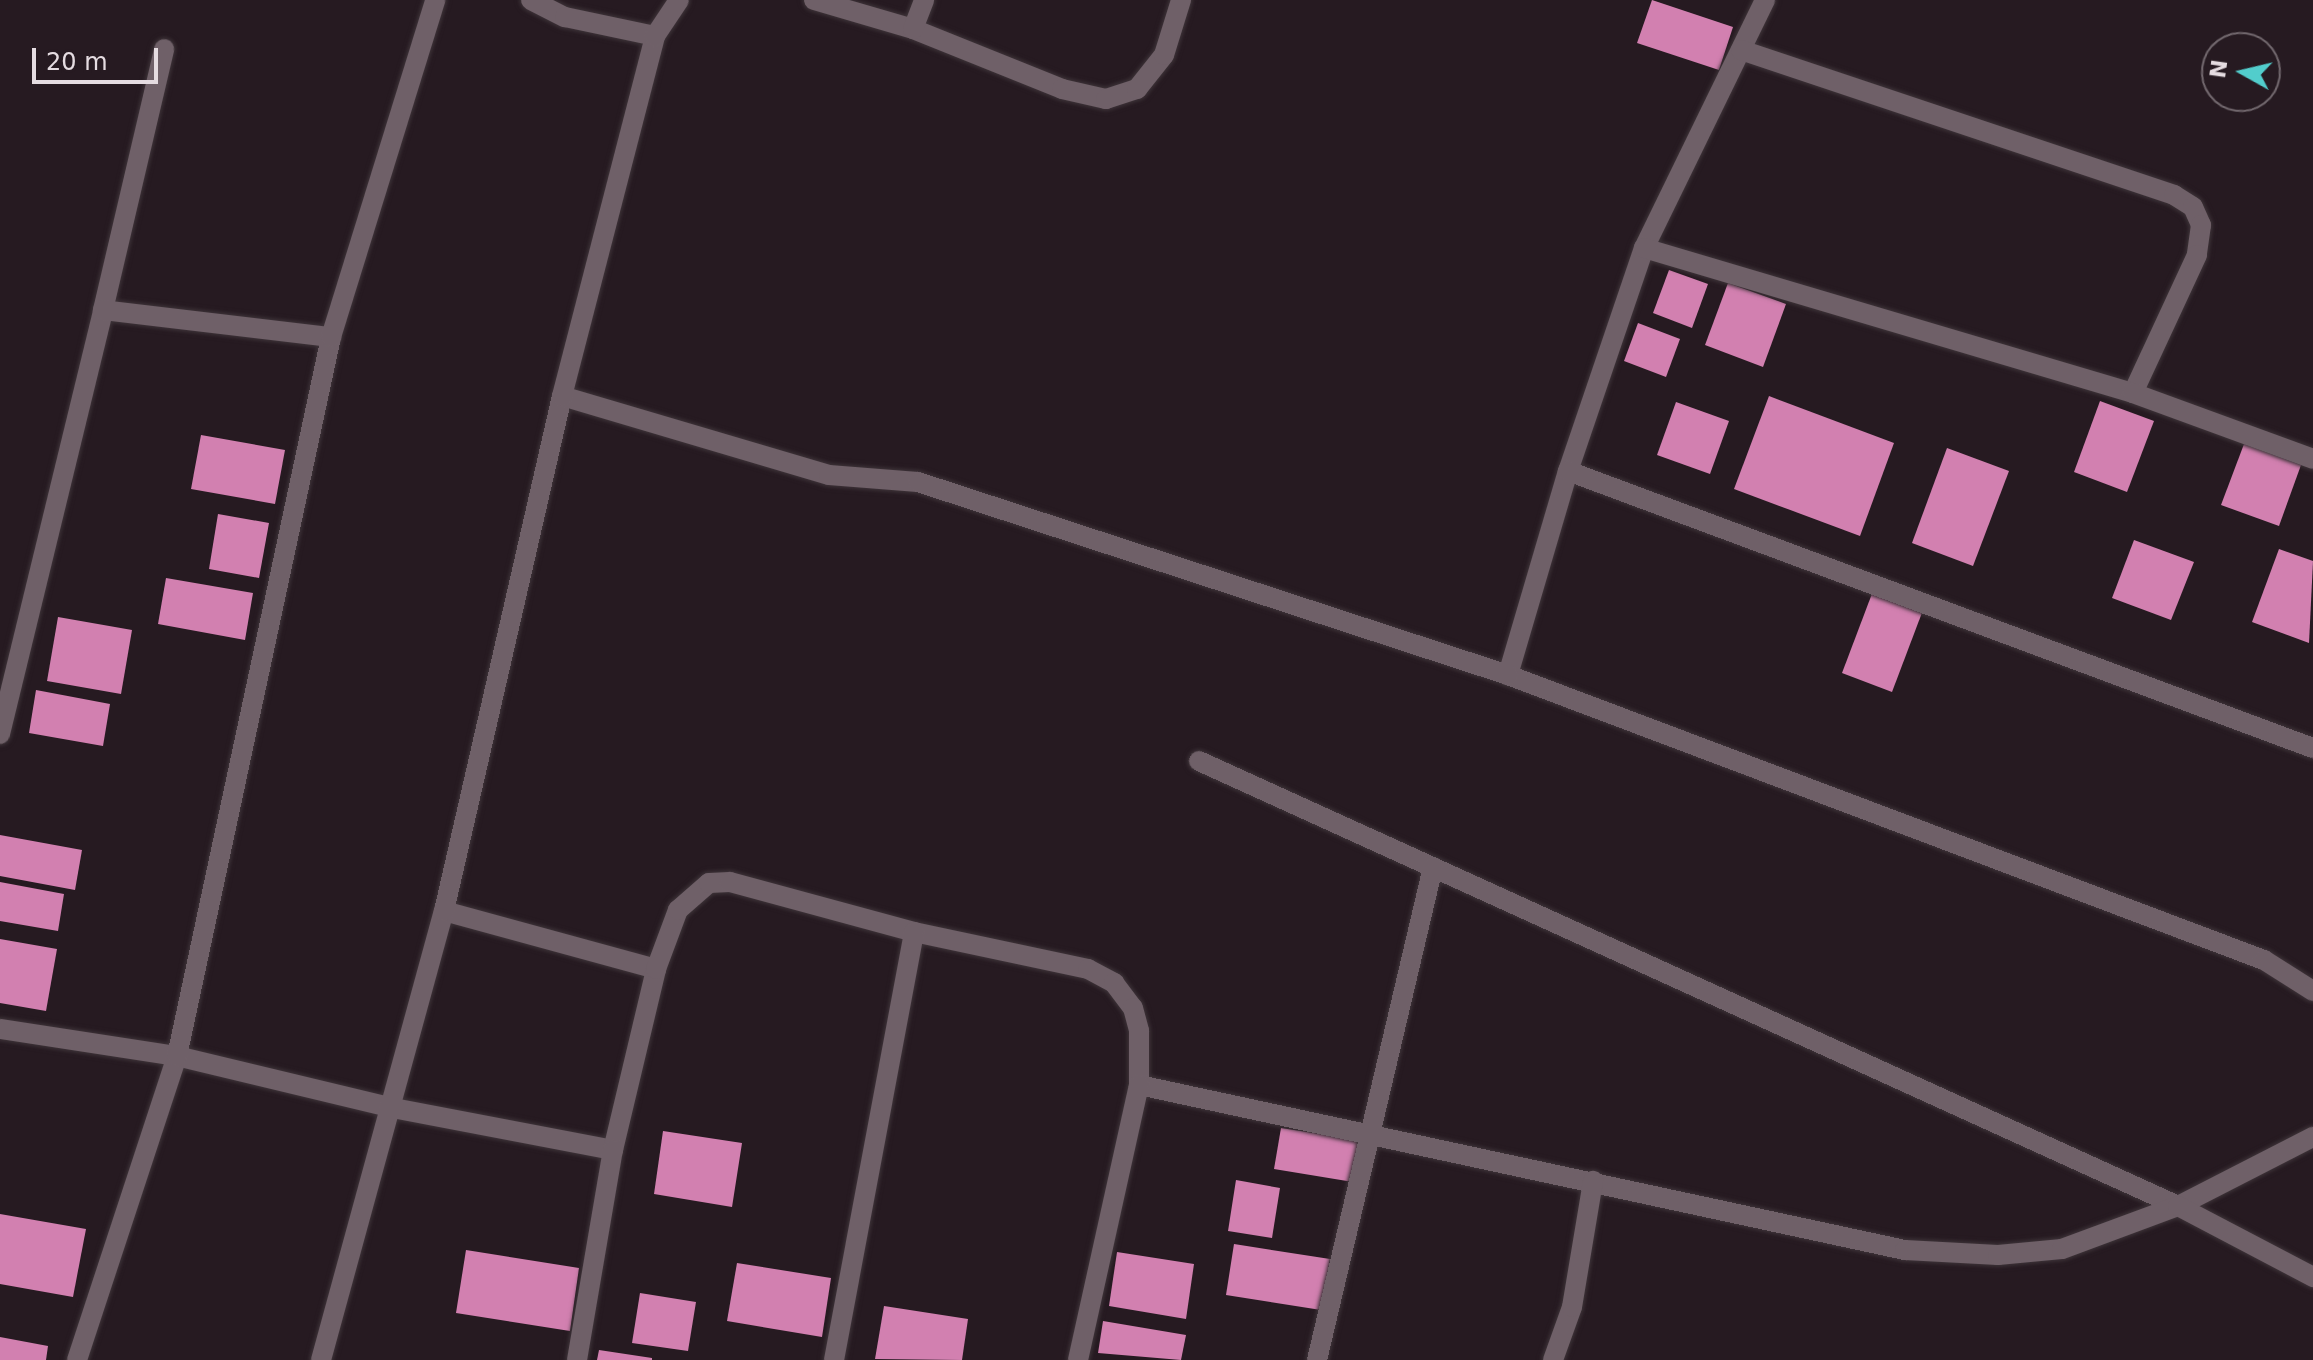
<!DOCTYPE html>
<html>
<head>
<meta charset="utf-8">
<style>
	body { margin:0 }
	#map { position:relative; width:2313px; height:1360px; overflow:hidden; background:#261a21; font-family:"DejaVu Sans",sans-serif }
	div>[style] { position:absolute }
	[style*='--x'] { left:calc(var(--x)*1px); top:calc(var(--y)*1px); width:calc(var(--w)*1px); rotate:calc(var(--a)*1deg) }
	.building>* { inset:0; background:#d280b0 }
	.roads { filter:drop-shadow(0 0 2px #3e3439) drop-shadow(0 0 2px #3e3439) }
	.street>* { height:20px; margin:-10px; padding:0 10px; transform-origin:10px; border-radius:10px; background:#6f6068 }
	span { translate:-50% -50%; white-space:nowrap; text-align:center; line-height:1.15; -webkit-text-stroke:8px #261a21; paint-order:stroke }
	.north { position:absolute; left:2201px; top:32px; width:80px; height:80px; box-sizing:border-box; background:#261a21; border:2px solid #72686e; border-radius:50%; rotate:278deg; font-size:22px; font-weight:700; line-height:32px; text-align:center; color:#e5dce1 }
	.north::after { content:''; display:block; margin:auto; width:28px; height:36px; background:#52cdcc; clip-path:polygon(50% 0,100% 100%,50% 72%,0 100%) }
	.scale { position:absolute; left:32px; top:48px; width:126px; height:36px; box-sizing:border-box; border:4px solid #e5dce1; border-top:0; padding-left:10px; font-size:24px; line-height:28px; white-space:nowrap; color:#e5dce1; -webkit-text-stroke:6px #261a21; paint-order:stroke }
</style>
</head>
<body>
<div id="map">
	<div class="building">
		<div style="clip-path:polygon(1652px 0,1733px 27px,1719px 70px,1637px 43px)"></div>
		<div style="clip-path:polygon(1669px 270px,1708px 284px,1692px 328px,1653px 313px)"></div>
		<div style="clip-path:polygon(1728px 283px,1786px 304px,1763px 367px,1705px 345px)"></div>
		<div style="clip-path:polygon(1638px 323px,1680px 339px,1666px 377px,1624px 361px)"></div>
		<div style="clip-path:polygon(1769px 396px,1894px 443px,1860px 536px,1734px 489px)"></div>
		<div style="clip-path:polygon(2100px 401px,2154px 421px,2127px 492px,2074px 472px)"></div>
		<div style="clip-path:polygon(1676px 402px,1729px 421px,1710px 474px,1657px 455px)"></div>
		<div style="clip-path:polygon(201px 435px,285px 450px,275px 504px,191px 489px)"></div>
		<div style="clip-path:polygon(2244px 444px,2301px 465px,2279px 526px,2221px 505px)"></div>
		<div style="clip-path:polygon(1947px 448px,2009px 471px,1973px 566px,1912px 543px)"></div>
		<div style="clip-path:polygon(218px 514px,269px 523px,259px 578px,209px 569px)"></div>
		<div style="clip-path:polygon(2134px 540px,2194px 562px,2171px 620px,2112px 598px)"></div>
		<div style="clip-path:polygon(2279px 549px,2313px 561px,2309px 643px,2252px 622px)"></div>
		<div style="clip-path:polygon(166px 578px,253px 593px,245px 640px,158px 624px)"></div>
		<div style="clip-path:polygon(1873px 591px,1923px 610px,1892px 692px,1842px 673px)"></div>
		<div style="clip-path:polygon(58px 617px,132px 630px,121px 694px,47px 681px)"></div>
		<div style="clip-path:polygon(36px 690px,110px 704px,103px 746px,29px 733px)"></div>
		<div style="clip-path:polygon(0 835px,82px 850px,75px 890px,0 876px)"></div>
		<div style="clip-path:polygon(0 882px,64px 894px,58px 931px,0 921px)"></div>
		<div style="clip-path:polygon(0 939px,57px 949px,46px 1011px,0 1003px)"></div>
		<div style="clip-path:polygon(1281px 1128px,1359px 1140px,1353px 1182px,1274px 1169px)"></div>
		<div style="clip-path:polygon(663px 1131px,742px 1143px,732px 1207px,654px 1194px)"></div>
		<div style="clip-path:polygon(1236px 1180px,1280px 1188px,1272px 1238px,1228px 1231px)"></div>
		<div style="clip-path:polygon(0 1214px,86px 1229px,73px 1297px,0 1284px)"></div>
		<div style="clip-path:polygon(1234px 1244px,1330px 1259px,1321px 1310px,1226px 1295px)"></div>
		<div style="clip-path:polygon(466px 1250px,579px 1268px,570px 1331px,456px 1313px)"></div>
		<div style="clip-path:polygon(1117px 1252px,1194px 1264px,1186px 1319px,1109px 1306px)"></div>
		<div style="clip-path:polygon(737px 1263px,831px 1278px,822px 1337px,727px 1321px)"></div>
		<div style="clip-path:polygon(640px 1293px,696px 1302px,688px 1351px,632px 1343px)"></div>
		<div style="clip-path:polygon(884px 1306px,968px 1319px,962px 1360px,875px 1359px)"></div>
		<div style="clip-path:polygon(1103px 1321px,1186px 1335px,1181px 1360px,1098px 1353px)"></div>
		<div style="clip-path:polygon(0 1337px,48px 1346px,46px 1360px,0 1360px)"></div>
		<div style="clip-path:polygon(599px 1350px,652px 1358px,652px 1360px,597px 1360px)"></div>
	</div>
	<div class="roads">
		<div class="street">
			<div style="--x:531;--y:0;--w:38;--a:27"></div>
			<div style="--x:565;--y:17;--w:92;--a:11.9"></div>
			<div style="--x:814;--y:0;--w:103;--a:16.3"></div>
			<div style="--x:913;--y:29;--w:161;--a:21.9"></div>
			<div style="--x:1062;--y:89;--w:45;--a:12.8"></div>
			<div style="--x:1106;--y:99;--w:33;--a:-18"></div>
			<div style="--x:1137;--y:89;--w:43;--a:-51.5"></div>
			<div style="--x:1164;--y:55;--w:58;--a:-72.8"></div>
			<div style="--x:1765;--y:0;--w:276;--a:116"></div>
			<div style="--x:1644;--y:248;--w:236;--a:108.8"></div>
			<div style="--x:1568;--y:471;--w:213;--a:106.4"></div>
			<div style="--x:1508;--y:675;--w:808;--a:20.66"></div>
			<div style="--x:2264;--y:960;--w:58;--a:32.3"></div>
			<div style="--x:913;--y:29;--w:31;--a:-69"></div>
			<div style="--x:1741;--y:50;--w:457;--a:18.5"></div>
			<div style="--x:2174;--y:195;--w:22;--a:32"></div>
			<div style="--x:2193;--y:207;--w:20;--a:66"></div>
			<div style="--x:2201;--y:225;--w:30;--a:98"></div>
			<div style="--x:2197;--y:255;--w:152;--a:114.9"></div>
			<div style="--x:1644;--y:248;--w:510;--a:16.52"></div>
			<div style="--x:2133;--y:393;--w:192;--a:20.1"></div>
			<div style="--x:103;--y:310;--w:268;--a:-76.8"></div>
			<div style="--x:562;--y:396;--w:278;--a:16.5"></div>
			<div style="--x:829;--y:475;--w:89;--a:4.5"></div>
			<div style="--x:918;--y:482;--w:621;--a:18.11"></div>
			<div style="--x:1568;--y:471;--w:795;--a:20.4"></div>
			<div style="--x:0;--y:734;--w:436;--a:-76.3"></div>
			<div style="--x:103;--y:310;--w:230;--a:6.8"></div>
			<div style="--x:1199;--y:761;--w:1075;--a:24.44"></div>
			<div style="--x:2178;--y:1206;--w:152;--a:-27.1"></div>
			<div style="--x:444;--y:911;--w:220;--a:15.3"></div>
			<div style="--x:0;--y:1029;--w:179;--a:8.7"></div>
			<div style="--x:177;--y:1056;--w:222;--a:13.5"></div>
			<div style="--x:393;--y:1108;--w:224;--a:10.8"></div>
			<div style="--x:613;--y:1150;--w:186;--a:-76.6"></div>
			<div style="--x:656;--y:969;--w:63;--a:-69.6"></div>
			<div style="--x:678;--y:910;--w:41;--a:-41.1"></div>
			<div style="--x:709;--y:883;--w:21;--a:-3"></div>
			<div style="--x:730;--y:882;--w:191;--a:15.2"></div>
			<div style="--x:914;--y:932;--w:178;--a:12"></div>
			<div style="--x:1088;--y:969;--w:30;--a:28"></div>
			<div style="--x:1114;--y:983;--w:31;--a:53"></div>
			<div style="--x:1133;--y:1008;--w:24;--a:75"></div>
			<div style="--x:1139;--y:1031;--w:54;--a:90"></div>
			<div style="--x:1139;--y:1085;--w:784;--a:12.16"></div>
			<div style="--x:1905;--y:1250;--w:93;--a:3.1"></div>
			<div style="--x:1998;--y:1255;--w:64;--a:-5.4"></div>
			<div style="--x:2062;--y:1249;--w:124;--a:-20.3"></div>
			<div style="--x:2178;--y:1206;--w:153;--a:27.7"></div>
			<div style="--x:77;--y:1360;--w:320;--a:-71.8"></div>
			<div style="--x:177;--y:1056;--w:735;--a:-77.91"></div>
			<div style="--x:331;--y:337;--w:353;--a:-72.8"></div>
			<div style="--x:321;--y:1360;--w:466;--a:-74.7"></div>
			<div style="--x:444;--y:911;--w:528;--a:-77.09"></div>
			<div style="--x:562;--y:396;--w:372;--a:-75.5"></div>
			<div style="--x:655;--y:36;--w:43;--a:-56.3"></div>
			<div style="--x:577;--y:1360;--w:213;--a:-80.3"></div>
			<div style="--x:834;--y:1360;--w:435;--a:-79.4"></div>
			<div style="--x:1078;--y:1360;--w:282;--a:-77.5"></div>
			<div style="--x:1317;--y:1360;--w:506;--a:-76.76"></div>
			<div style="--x:1553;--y:1360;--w:56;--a:-70.3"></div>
			<div style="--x:1572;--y:1307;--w:128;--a:-80.5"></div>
		</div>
	</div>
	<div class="north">N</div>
	<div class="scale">20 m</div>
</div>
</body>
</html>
